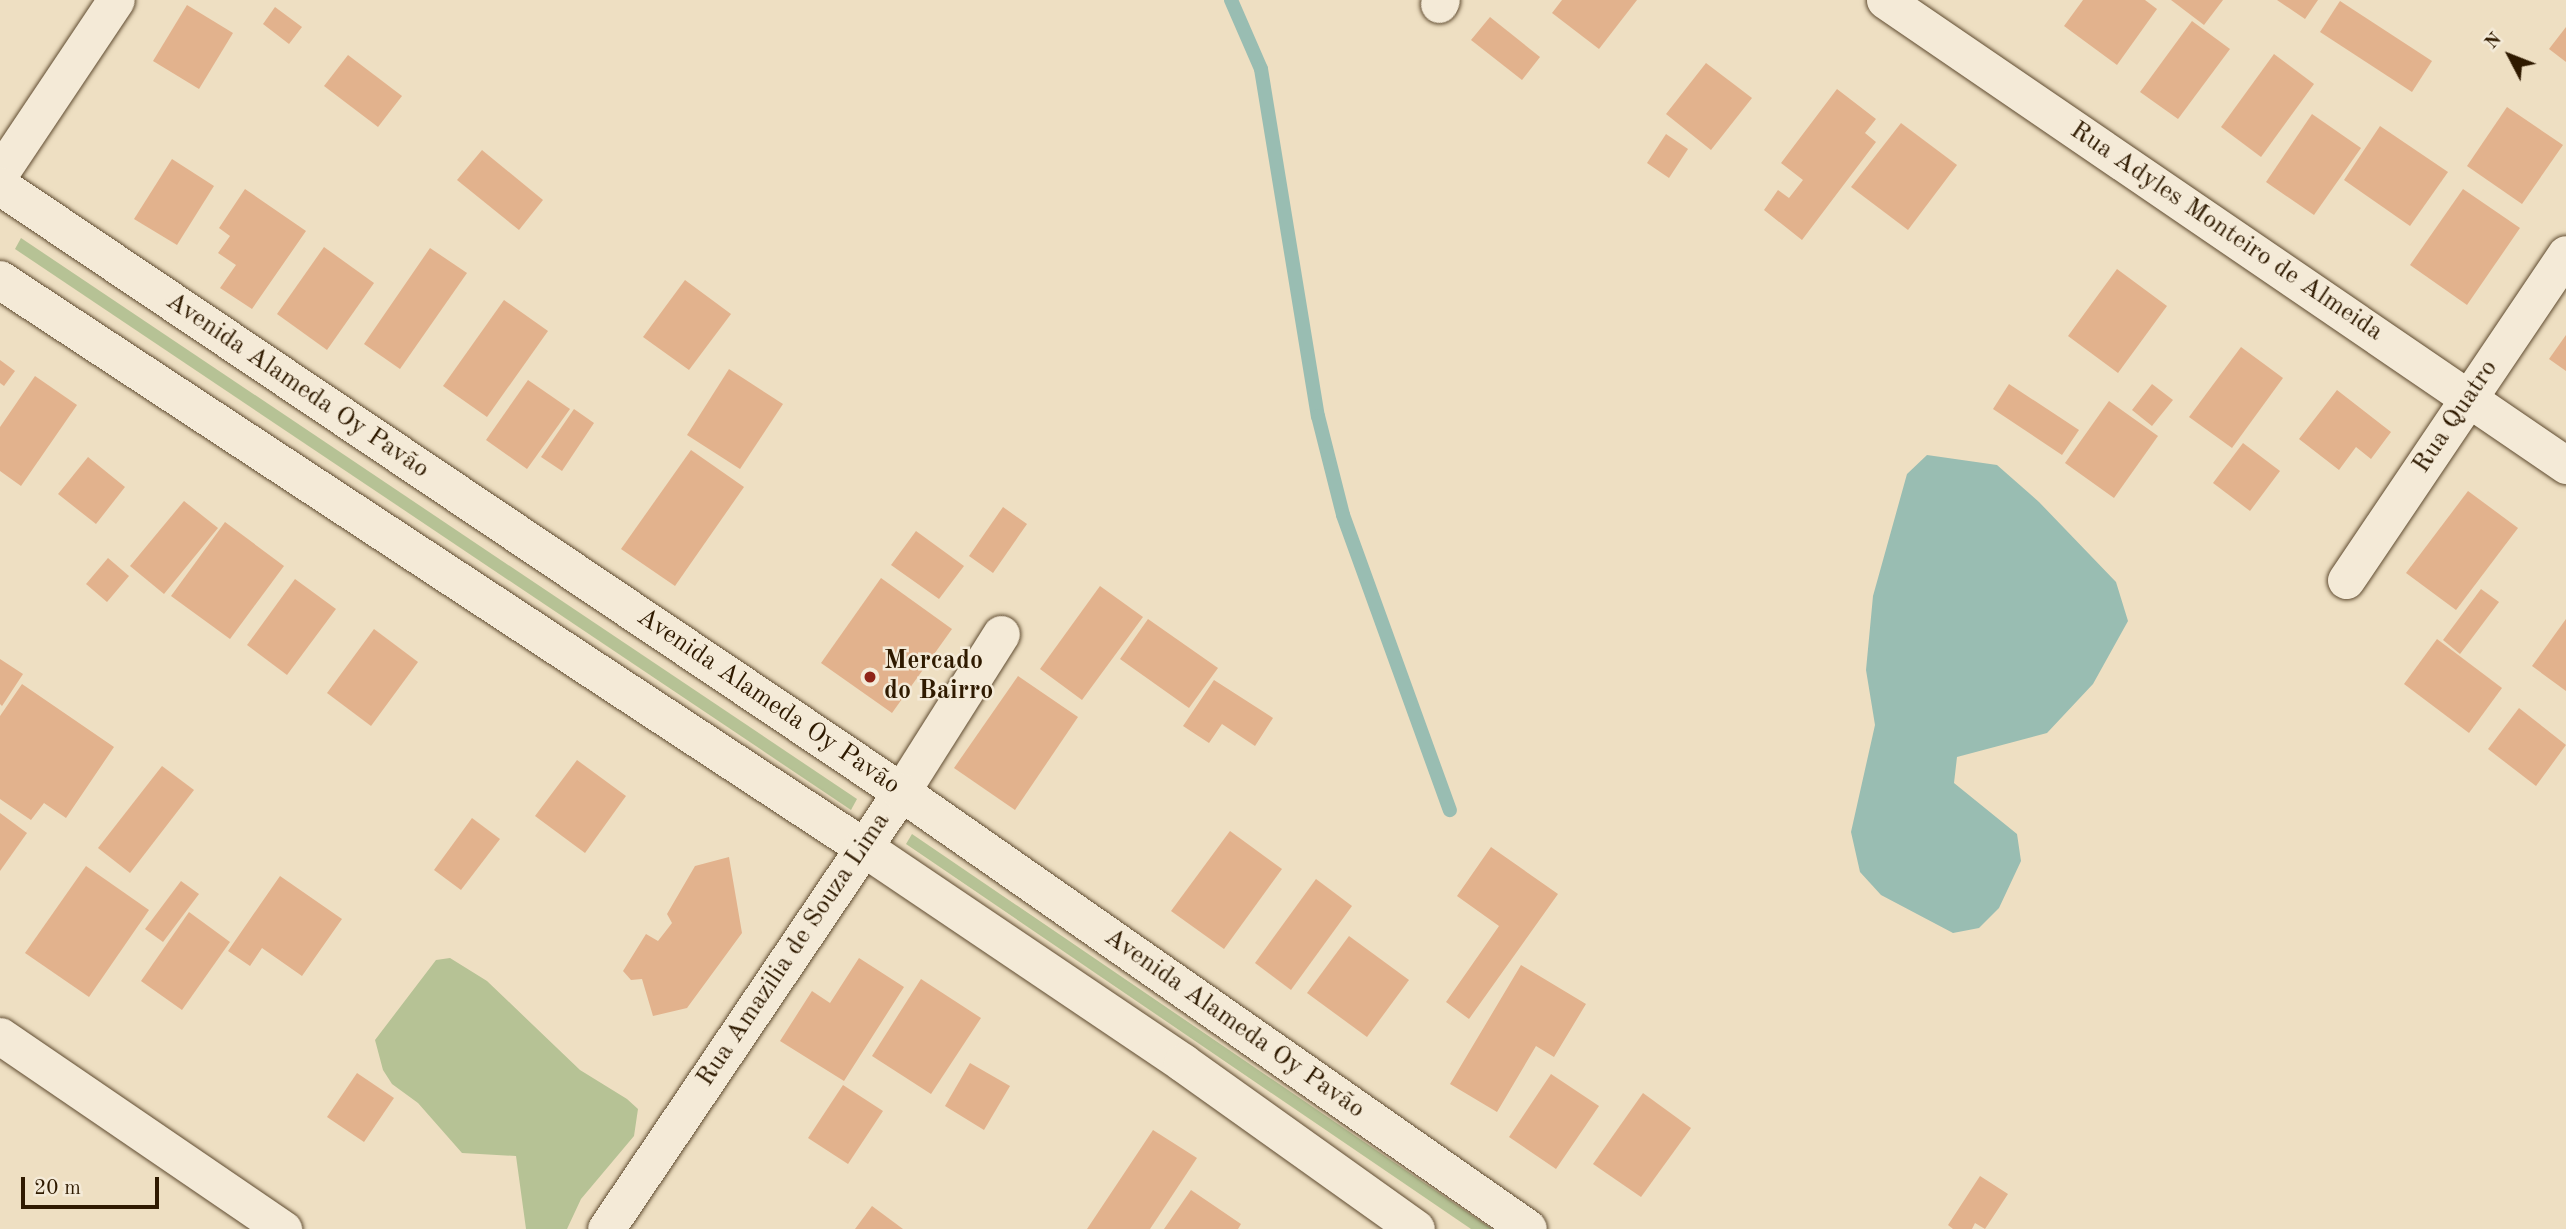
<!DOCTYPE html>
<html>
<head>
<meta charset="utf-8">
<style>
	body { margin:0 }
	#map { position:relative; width:2566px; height:1229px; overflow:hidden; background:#eedfc2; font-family:"Old Standard TT",serif }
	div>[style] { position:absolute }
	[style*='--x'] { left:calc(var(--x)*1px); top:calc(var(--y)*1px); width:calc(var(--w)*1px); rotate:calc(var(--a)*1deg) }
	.green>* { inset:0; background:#b6c295 }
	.water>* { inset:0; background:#99bdb2 }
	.stream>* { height:14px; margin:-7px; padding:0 7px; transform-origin:7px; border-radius:7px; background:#99bdb2 }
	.building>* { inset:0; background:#e2b28d }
	.roads { filter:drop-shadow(0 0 2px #5f4b30) drop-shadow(0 0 2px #5f4b30) }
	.street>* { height:37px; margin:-18.5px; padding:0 18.5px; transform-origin:18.5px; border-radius:18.5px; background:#f4ead7 }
	.secondary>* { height:38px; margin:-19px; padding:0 19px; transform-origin:19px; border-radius:19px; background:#f4ead7 }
	.dots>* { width:19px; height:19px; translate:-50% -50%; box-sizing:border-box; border:4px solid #f4ead7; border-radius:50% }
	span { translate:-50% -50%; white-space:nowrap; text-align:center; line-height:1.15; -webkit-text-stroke:5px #f4ead7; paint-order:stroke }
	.street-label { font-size:26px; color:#2f1a00 }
	.poi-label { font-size:26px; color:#2f1a00; font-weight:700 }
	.left { translate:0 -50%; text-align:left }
	.north { position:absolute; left:2475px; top:21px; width:70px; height:70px; -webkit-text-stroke:5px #f4ead7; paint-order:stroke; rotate:312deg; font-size:19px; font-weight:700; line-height:28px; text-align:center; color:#2f1a00 }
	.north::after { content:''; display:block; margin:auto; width:24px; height:32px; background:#2f1a00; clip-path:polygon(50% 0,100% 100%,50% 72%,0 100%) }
	.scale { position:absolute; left:21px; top:1177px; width:138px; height:32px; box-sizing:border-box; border:4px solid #2f1a00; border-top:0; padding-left:9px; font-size:21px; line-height:24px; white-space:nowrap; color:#2f1a00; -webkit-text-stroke:5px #f4ead7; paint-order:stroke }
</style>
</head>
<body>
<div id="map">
	<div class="green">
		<div style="clip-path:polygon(21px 238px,857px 799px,851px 810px,15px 249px)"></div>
		<div style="clip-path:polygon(912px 834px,1492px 1229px,1471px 1229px,906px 844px)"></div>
		<div style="clip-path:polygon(450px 958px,487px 981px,580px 1070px,627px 1099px,638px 1109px,634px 1136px,581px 1199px,567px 1229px,526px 1229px,516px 1156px,462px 1153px,418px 1103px,392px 1084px,383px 1070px,375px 1040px,436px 960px)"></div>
	</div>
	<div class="water">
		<div style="clip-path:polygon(1927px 455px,1997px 465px,2039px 502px,2116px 582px,2128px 621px,2093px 684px,2047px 733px,1957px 757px,1954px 783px,2017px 834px,2021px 861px,1999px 908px,1979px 928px,1953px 933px,1881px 895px,1860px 872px,1851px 832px,1875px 725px,1866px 670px,1873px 596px,1907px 474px)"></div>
	</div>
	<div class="stream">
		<div style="--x:1231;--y:0;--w:75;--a:66.5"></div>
		<div style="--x:1261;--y:69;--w:352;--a:80.7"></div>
		<div style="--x:1318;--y:416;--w:102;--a:75.8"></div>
		<div style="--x:1343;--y:515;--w:314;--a:70.1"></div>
	</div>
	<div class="building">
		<div style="clip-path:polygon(1562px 0,1637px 0,1599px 49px,1552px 13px)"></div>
		<div style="clip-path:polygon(2083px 0,2145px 0,2157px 9px,2117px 65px,2064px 26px)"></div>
		<div style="clip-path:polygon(2171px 0,2223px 0,2204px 25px)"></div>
		<div style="clip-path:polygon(2277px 0,2318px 0,2305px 19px)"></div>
		<div style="clip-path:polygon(2340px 1px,2432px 61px,2412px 92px,2320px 32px)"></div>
		<div style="clip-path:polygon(187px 5px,233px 33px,199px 89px,153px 61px)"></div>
		<div style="clip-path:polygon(275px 7px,302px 27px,289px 44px,263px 24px)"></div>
		<div style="clip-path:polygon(1490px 17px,1540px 57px,1522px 80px,1471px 40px)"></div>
		<div style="clip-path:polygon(2192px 21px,2230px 49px,2178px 119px,2140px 92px)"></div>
		<div style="clip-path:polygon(2566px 27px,2566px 62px,2549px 49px)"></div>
		<div style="clip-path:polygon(2274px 54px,2314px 84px,2261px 157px,2221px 127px)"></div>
		<div style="clip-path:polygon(348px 55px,402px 96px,378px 127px,324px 86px)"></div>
		<div style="clip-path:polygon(1706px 63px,1752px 98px,1711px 150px,1666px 114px)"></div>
		<div style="clip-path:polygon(1837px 89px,1876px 119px,1865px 133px,1876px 142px,1802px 240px,1764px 210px,1778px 190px,1789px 198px,1803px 180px,1781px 163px)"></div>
		<div style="clip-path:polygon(2507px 107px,2563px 145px,2522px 204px,2467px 166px)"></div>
		<div style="clip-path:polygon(2312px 114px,2361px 148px,2314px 215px,2266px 182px)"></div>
		<div style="clip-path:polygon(1901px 123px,1957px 165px,1908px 230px,1851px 187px)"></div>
		<div style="clip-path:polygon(2380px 126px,2448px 172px,2410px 226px,2344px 180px)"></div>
		<div style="clip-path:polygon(1666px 134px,1688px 149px,1669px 178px,1647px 163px)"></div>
		<div style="clip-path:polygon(482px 150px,543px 200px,519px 230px,457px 180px)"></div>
		<div style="clip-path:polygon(172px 159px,214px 186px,177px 245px,134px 219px)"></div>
		<div style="clip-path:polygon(245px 189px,306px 231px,252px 309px,220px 288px,236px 265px,218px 253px,230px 236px,219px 228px)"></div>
		<div style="clip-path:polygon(2463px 189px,2520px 228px,2467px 305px,2410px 265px)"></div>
		<div style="clip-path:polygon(324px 247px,374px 283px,327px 350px,277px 314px)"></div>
		<div style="clip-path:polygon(430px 248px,467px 273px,400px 369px,364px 344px)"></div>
		<div style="clip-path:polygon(2117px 269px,2167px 306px,2118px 373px,2068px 336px)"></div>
		<div style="clip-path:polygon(685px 280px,731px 314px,689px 370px,643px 337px)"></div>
		<div style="clip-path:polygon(504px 300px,548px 331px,487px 417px,443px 386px)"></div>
		<div style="clip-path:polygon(2566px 335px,2566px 371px,2549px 359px)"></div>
		<div style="clip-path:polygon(2241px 347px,2283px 378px,2232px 448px,2189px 417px)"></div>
		<div style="clip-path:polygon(0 360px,15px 371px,4px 386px,0 383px)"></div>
		<div style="clip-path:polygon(729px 369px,783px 404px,740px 469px,687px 435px)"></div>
		<div style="clip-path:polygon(35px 376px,77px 405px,21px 486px,0 471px,0 427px)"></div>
		<div style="clip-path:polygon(528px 380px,570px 409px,527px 469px,486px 440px)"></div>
		<div style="clip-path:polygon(2009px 384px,2079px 430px,2062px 455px,1993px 409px)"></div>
		<div style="clip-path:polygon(2152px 384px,2173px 400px,2152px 426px,2132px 410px)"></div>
		<div style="clip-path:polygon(2337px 390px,2391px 432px,2371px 459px,2356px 447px,2339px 470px,2299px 439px)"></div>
		<div style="clip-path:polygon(2109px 401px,2158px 436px,2114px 498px,2065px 463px)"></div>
		<div style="clip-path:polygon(574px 409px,594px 423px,562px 471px,541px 457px)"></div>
		<div style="clip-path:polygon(2243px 443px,2280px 471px,2250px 511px,2213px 483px)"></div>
		<div style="clip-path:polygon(691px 450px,744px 487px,675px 586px,621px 549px)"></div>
		<div style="clip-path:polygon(88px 457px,125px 487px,96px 524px,58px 494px)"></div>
		<div style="clip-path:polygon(2468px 491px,2518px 528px,2456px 610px,2406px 573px)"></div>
		<div style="clip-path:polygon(184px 501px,218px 528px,164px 594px,130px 566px)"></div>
		<div style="clip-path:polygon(1003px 507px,1027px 524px,993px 573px,969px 556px)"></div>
		<div style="clip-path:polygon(225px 522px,284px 566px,230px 639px,171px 596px)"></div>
		<div style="clip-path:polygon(916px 531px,964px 566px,939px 599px,891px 565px)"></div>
		<div style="clip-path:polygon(108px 558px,129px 576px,107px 602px,86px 584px)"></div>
		<div style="clip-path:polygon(881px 578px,952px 629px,892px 713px,821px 663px)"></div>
		<div style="clip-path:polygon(295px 579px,336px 609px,287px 675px,247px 645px)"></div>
		<div style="clip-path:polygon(1100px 586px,1143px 617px,1082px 700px,1040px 669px)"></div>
		<div style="clip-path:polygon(2481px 589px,2499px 602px,2460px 654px,2443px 640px)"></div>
		<div style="clip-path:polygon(1148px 619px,1218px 668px,1189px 708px,1120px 659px)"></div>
		<div style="clip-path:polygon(2566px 619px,2566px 691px,2532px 666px)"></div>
		<div style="clip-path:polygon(374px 629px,418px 662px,371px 726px,327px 693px)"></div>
		<div style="clip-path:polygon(2437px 639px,2502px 688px,2469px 733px,2404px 684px)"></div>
		<div style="clip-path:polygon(0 659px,23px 674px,2px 706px,0 704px)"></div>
		<div style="clip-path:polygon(1018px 676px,1078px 717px,1015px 810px,954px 768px)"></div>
		<div style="clip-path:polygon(1214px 680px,1273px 718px,1255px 746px,1222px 724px,1209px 743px,1183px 726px)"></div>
		<div style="clip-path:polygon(22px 684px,114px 747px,66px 818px,44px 803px,31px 820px,0 799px,0 716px)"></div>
		<div style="clip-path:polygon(2519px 708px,2566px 745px,2536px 786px,2488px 749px)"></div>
		<div style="clip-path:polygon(577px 760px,626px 796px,585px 853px,535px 816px)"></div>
		<div style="clip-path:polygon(162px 766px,194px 790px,130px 873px,98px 848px)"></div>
		<div style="clip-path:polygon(0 813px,27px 833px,0 871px)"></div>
		<div style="clip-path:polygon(472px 818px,500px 839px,461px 890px,434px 870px)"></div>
		<div style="clip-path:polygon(1230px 831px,1282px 869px,1224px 949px,1171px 911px)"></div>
		<div style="clip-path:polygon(1491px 847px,1558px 894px,1469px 1019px,1446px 1002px,1499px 926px,1457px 896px)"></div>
		<div style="clip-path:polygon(729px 857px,742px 933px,687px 1008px,653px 1016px,642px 979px,631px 980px,623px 971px,646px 934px,658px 941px,672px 923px,667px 914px,695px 866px)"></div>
		<div style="clip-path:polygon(86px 866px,149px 910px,89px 997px,25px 953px)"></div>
		<div style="clip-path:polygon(280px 876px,342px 919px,302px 976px,262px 948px,250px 966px,228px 951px)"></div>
		<div style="clip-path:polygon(1316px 879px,1352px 906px,1291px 990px,1255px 963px)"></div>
		<div style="clip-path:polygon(181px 881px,199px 894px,163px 942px,145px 929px)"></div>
		<div style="clip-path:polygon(189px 912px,230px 942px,182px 1010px,141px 981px)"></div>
		<div style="clip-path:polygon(1349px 936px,1409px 980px,1367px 1037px,1307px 993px)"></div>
		<div style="clip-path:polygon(859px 958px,904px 987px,844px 1081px,780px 1041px,812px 991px,830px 1003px)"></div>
		<div style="clip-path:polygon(1521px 965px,1586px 1004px,1554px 1057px,1536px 1046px,1497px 1112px,1450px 1084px)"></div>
		<div style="clip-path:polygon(921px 979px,981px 1018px,931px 1094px,872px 1056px)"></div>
		<div style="clip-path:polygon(970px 1063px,1010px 1086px,984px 1130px,945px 1106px)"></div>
		<div style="clip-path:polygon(357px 1073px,394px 1098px,364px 1142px,327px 1117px)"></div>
		<div style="clip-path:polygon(1551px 1074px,1599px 1106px,1556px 1169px,1509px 1137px)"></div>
		<div style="clip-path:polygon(843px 1085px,883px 1111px,848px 1164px,808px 1138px)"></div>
		<div style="clip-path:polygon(1643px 1093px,1691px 1128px,1641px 1197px,1593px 1164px)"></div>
		<div style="clip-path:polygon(1153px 1130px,1197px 1158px,1150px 1229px,1087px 1229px)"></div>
		<div style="clip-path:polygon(1980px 1176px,2008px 1194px,1985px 1229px,1975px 1223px,1972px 1229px,1953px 1229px,1948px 1225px)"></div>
		<div style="clip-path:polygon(1191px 1190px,1241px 1224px,1238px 1229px,1164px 1229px)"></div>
		<div style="clip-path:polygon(872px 1206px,903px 1229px,855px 1229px)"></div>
	</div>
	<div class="roads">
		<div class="street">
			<div style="--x:1885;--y:0;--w:825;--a:34.33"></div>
			<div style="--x:1439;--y:4;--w:4;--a:-63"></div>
			<div style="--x:0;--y:173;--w:208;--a:-56.2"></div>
			<div style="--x:2346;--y:580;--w:393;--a:-56"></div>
			<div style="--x:0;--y:1036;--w:343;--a:34.3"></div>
			<div style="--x:606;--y:1229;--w:527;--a:-55.98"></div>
			<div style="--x:901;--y:792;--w:187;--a:-57.7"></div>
		</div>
		<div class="secondary">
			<div style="--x:0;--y:186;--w:1086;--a:33.92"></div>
			<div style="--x:901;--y:792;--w:764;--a:34.88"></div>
			<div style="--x:0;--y:280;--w:1033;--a:33.31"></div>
			<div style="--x:863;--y:847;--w:386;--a:34"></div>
			<div style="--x:1183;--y:1063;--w:286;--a:35.5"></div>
		</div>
	</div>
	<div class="dots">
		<div style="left:870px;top:677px;background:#8f2418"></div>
	</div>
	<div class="street-label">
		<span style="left:2226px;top:232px;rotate:34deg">Rua Adyles Monteiro de Almeida</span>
		<span style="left:297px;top:386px;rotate:34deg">Avenida Alameda Oy Pavão</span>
		<span style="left:2456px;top:417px;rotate:-56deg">Rua Quatro</span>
		<span style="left:768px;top:702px;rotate:34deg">Avenida Alameda Oy Pavão</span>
		<span style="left:794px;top:950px;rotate:-56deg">Rua Amazilia de Souza Lima</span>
		<span style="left:1234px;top:1024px;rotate:35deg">Avenida Alameda Oy Pavão</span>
	</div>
	<div class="poi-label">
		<span class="left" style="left:884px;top:677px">Mercado<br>do Bairro</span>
	</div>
	<div class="north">N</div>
	<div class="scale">20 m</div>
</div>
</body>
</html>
